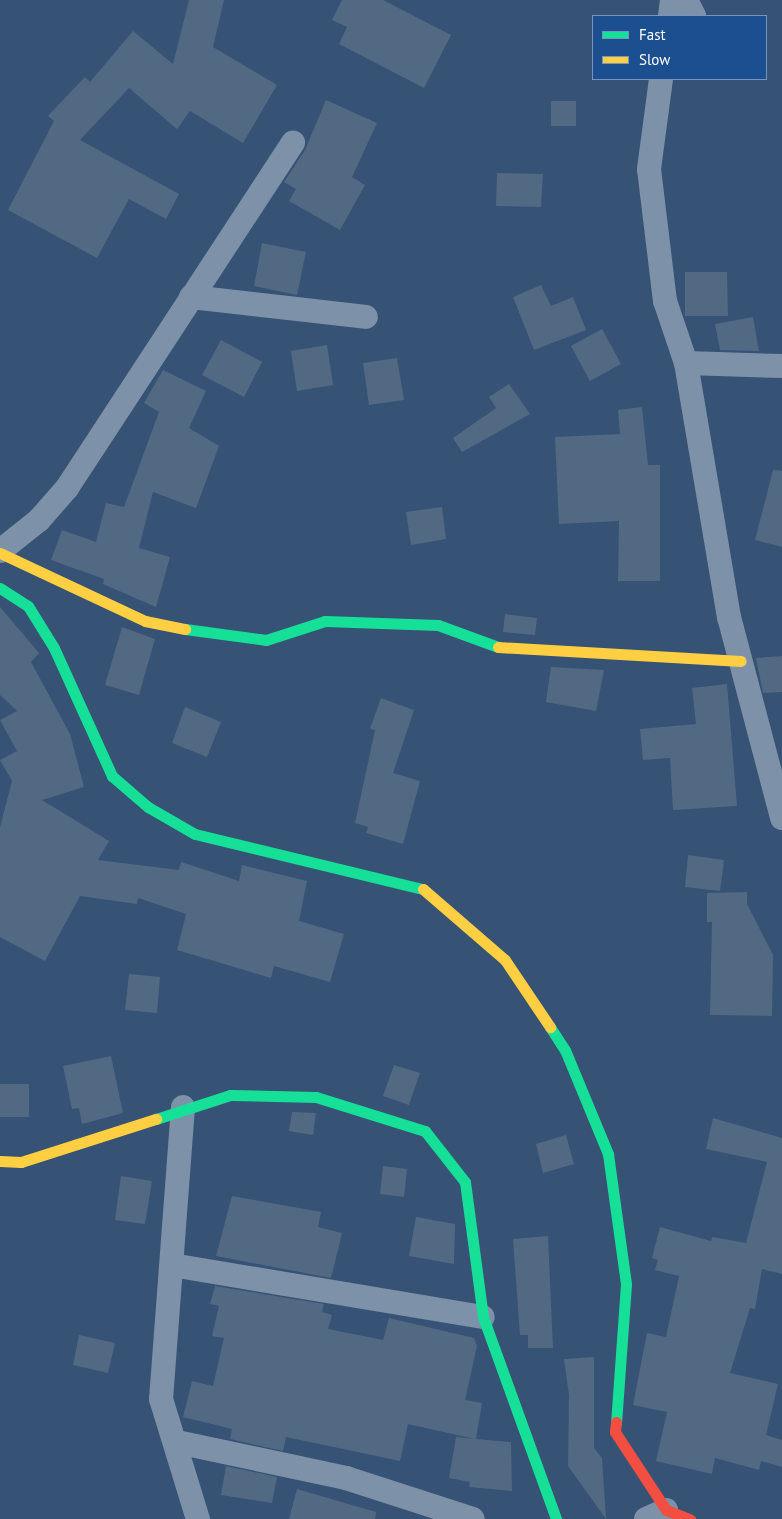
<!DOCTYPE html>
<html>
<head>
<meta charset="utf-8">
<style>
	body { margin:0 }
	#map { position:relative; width:782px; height:1519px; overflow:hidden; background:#365274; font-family:"PT Sans",sans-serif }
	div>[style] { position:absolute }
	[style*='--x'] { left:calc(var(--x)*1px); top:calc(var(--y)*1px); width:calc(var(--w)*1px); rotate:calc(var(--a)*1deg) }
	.building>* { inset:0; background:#526984 }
	.street>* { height:24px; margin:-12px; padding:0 12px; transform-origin:12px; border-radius:12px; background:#7d92a8 }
	.fast>* { height:11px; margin:-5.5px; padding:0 5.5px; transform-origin:5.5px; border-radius:5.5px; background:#16e098 }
	.slow>* { height:11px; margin:-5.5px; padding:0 5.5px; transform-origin:5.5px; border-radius:5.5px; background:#ffcf43 }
	.jam>* { height:11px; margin:-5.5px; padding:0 5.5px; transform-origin:5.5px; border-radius:5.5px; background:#f24e42 }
	span { translate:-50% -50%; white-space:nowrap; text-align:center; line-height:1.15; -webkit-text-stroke:4.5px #1b4f8f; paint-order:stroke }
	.legend { position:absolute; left:592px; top:15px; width:175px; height:65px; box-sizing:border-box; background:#1b4f8f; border:1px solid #7695bc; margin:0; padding:6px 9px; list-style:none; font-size:15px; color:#fff }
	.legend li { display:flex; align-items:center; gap:10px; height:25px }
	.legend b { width:25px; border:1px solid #7695bc }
</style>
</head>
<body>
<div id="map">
	<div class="building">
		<div style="clip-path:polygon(189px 0,224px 0,213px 47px,277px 85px,243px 143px,190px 111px,177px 129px,129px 88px,80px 140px,179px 194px,166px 219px,129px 199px,97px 258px,8px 210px,54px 121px,48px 116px,85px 77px,90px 82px,133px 31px,173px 64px)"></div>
		<div style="clip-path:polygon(342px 0,383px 0,451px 35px,424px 88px,339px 44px,347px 27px,332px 20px)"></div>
		<div style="clip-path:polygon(326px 100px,377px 123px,352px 177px,365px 185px,340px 230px,289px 201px,296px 189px,284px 182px,305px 150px)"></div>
		<div style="clip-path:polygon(551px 101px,576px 101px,576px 126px,551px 126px)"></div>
		<div style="clip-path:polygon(497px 173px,543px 174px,541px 207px,496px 206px)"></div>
		<div style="clip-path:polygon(262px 243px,306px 252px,297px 295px,254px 286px)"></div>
		<div style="clip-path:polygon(685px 272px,727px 272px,728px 316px,685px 316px)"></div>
		<div style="clip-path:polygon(541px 285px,551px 306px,573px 297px,586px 330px,534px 350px,513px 297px)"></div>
		<div style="clip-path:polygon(753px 317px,759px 351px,720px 350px,715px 324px)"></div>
		<div style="clip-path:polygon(602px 329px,621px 364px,590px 381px,571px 346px)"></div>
		<div style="clip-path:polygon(221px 340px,262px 362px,244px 397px,202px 375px)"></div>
		<div style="clip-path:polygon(327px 345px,333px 385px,297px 391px,291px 351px)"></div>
		<div style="clip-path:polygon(397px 358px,404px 400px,369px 405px,363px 363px)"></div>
		<div style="clip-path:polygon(163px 370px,206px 391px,189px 428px,219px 446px,196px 508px,153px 492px,139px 548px,170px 557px,156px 607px,103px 584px,104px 579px,51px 560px,62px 530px,96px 542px,106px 503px,124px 507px,159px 412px,144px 403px)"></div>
		<div style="clip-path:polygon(509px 384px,530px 414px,462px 452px,453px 438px,496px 408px,489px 397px)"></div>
		<div style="clip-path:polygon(642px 407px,648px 465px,660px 465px,660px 581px,618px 581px,619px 521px,559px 524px,555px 437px,620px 434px,618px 410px)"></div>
		<div style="clip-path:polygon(773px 470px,782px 471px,782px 547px,755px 540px)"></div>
		<div style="clip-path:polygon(442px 507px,446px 539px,411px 545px,406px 512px)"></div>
		<div style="clip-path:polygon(0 607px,39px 653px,31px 662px,70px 734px,84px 787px,42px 800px,109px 841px,98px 860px,179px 870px,181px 862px,239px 881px,242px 865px,307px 881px,299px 921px,344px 934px,330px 982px,274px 966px,271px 978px,177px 950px,186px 914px,138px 898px,137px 904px,80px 896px,45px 961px,0 937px,0 827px,12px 781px,0 760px,17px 751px,0 720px,17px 711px,0 695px)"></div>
		<div style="clip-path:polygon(505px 614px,537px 618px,535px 635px,503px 632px)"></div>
		<div style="clip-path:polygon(122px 627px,155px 639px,139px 695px,105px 685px)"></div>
		<div style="clip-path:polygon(782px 656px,782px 692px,763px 693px,756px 658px)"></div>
		<div style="clip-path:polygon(551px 667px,604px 670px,596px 711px,546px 702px)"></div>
		<div style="clip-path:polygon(727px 684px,737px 806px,673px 810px,670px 758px,643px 760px,640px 729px,696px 724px,692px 688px)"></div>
		<div style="clip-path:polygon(381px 698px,414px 710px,393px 773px,420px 781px,403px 844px,366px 833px,368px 827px,355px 823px,375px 730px,370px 729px)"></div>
		<div style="clip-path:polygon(185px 707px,221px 722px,207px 757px,172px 743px)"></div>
		<div style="clip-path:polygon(688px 855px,724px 860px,720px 891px,685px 887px)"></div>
		<div style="clip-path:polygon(747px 892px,747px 904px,773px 955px,772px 1016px,710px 1015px,712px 922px,707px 922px,707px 893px)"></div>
		<div style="clip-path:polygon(129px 974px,160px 977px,157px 1013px,125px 1010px)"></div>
		<div style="clip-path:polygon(111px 1056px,123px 1113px,82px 1124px,79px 1108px,72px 1109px,63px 1066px)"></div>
		<div style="clip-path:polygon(394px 1065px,420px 1073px,409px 1105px,383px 1096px)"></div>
		<div style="clip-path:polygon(0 1084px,29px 1084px,29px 1117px,0 1117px)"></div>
		<div style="clip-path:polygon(292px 1112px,316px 1113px,313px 1135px,289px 1131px)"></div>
		<div style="clip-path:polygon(713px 1118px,782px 1138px,782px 1274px,762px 1269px,755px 1309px,750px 1308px,730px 1373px,778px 1384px,766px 1435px,782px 1440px,782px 1467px,761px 1461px,759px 1470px,715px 1458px,712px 1474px,656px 1461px,667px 1412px,633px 1405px,647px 1333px,666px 1337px,679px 1276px,655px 1270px,658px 1260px,652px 1258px,660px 1227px,711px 1241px,712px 1237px,746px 1243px,767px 1162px,706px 1149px)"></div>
		<div style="clip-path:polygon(566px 1135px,574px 1164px,543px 1173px,536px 1144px)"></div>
		<div style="clip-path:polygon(383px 1166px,407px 1169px,404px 1197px,380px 1194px)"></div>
		<div style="clip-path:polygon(121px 1176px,152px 1181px,145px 1224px,115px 1220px)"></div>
		<div style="clip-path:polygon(232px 1196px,321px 1212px,318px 1227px,342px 1233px,331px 1278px,216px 1256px)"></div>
		<div style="clip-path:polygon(416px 1217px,455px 1224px,454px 1264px,409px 1256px)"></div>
		<div style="clip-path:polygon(548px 1236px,553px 1348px,528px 1348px,528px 1335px,520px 1335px,513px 1239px)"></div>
		<div style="clip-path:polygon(215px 1286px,324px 1304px,322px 1312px,332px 1315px,328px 1329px,383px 1340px,389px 1318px,474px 1338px,477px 1346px,465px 1400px,482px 1403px,476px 1439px,511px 1442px,512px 1491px,469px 1487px,470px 1482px,449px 1478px,456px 1437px,475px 1439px,408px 1424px,400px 1461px,286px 1437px,283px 1451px,230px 1439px,232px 1429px,183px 1417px,192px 1381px,213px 1386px,224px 1338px,212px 1336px,219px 1306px,210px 1304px)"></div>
		<div style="clip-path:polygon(79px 1335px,115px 1343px,108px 1373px,73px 1365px)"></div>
		<div style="clip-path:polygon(594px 1357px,594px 1448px,602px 1458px,606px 1519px,568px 1466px,569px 1395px,564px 1359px)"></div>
		<div style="clip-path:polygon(226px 1466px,277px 1477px,272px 1503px,221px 1495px)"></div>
		<div style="clip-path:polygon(297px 1489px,376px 1512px,375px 1519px,289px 1519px)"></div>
	</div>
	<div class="street">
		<div style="--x:686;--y:0;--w:18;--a:63"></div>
		<div style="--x:670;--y:16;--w:16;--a:-83"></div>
		<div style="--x:661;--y:79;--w:91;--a:97.6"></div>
		<div style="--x:649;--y:169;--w:133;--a:83.1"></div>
		<div style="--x:665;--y:301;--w:65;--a:71.3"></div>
		<div style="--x:686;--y:363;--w:96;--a:1.8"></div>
		<div style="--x:191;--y:297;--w:176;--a:6.5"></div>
		<div style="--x:686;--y:363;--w:258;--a:80.4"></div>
		<div style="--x:729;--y:617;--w:208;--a:75.2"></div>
		<div style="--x:0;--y:551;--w:50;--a:-38.5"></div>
		<div style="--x:39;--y:520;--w:43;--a:-48.8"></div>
		<div style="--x:67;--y:488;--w:413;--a:-56.8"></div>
		<div style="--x:183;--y:1107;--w:293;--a:94.3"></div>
		<div style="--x:161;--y:1399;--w:126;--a:72.9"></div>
		<div style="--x:172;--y:1265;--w:315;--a:9.5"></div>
		<div style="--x:177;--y:1442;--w:173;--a:12"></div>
		<div style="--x:346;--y:1478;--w:133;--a:17.9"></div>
		<div style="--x:646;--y:1519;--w:22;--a:-24"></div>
	</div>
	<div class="fast">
		<div style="--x:0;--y:588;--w:33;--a:33"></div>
		<div style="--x:28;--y:606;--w:49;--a:58.2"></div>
		<div style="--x:54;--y:648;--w:141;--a:65.6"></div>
		<div style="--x:112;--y:776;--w:48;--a:40.7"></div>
		<div style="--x:148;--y:807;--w:54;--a:29.9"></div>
		<div style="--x:195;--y:834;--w:235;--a:13.6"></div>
		<div style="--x:185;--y:629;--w:82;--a:7.7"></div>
		<div style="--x:266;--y:640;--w:62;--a:-17.9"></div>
		<div style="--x:325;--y:621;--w:113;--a:2"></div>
		<div style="--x:438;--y:625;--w:64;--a:20.1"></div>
		<div style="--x:550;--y:1027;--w:27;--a:57"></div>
		<div style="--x:565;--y:1050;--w:113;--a:67.5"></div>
		<div style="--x:608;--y:1154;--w:131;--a:82.1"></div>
		<div style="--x:626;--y:1284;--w:138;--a:94.1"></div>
		<div style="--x:156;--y:1119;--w:78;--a:-18"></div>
		<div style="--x:230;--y:1095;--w:86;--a:1.3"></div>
		<div style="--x:316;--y:1097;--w:114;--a:17.3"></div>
		<div style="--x:425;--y:1131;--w:65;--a:51.9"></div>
		<div style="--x:465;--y:1182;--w:136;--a:82.4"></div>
		<div style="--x:483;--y:1317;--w:215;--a:70.1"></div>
	</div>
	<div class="slow">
		<div style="--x:0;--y:553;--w:160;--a:25.1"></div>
		<div style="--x:145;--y:621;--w:41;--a:11.3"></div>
		<div style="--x:498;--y:647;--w:243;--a:3.3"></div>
		<div style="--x:423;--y:889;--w:108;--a:40.9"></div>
		<div style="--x:505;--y:960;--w:81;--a:56.1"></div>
		<div style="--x:0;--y:1161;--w:21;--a:3"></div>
		<div style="--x:21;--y:1162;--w:142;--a:-17.7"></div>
	</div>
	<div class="jam">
		<div style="--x:616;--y:1422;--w:10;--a:96"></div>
		<div style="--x:615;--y:1432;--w:93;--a:56.8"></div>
		<div style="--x:666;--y:1510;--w:26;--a:21"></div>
	</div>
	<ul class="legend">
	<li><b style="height:6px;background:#16e098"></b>Fast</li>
	<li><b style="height:6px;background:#ffcf43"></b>Slow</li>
	</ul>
</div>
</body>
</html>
